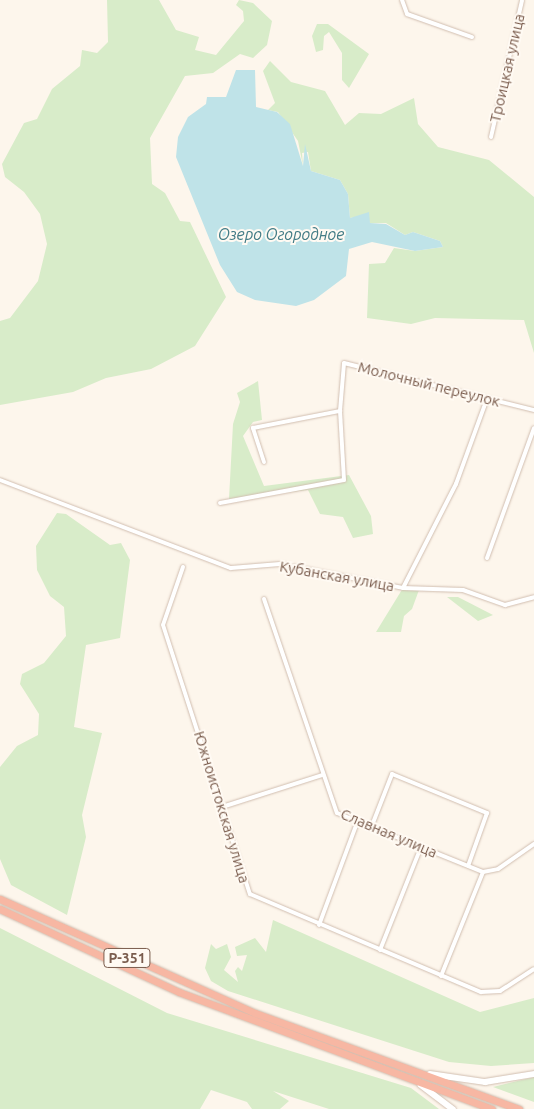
<!DOCTYPE html>
<html>
<head>
<meta charset="utf-8">
<style>
	body { margin:0 }
	#map { position:relative; width:534px; height:1109px; overflow:hidden; background:#fdf6ec; font-family:Ubuntu,sans-serif }
	div>[style] { position:absolute }
	[style*='--x'] { left:calc(var(--x)*1px); top:calc(var(--y)*1px); width:calc(var(--w)*1px); rotate:calc(var(--a)*1deg) }
	.green>* { inset:0; background:#d8ecc9 }
	.water>* { inset:0; background:#bfe3e8 }
	.roads { filter:drop-shadow(0 0 1px #d1beb0) drop-shadow(0 0 1px #d1beb0) }
	.street>* { height:4px; margin:-2px; padding:0 2px; transform-origin:2px; border-radius:2px; background:#fff }
	.secondary>* { height:5.5px; margin:-2.75px; padding:0 2.75px; transform-origin:2.75px; border-radius:2.75px; background:#fff }
	.highway>* { height:7px; margin:-3.5px; padding:0 3.5px; transform-origin:3.5px; border-radius:3.5px; background:#f7b7a3 }
	span { translate:-50% -50%; white-space:nowrap; text-align:center; line-height:1.15; -webkit-text-stroke:4px #fffaf3; paint-order:stroke }
	.shield-label span { padding:1px 4px; background:#fffaf3; border:1px solid; border-radius:4px; -webkit-text-stroke-width:0 }
	.shield-label { font-size:14px; color:#7a5c4d; font-weight:700 }
	.street-label { font-size:15px; color:#7a5c4d }
	.water-label { font-size:16px; color:#437c86; font-style:italic }
</style>
</head>
<body>
<div id="map">
	<div class="green">
		<div style="clip-path:polygon(107px 0,159px 0,176px 30px,199px 37px,195px 50px,216px 55px,244px 21px,243px 11px,236px 5px,239px 0,253px 3px,272px 21px,267px 45px,253px 58px,240px 54px,213px 73px,185px 76px,150px 138px,152px 184px,165px 193px,180px 221px,190px 222px,226px 297px,195px 346px,151px 369px,106px 378px,73px 392px,0 405px,0 321px,10px 318px,38px 281px,47px 244px,40px 214px,24px 192px,5px 177px,2px 164px,24px 123px,37px 119px,52px 89px,80px 66px,82px 50px,97px 53px,108px 42px)"></div>
		<div style="clip-path:polygon(317px 24px,328px 24px,369px 54px,349px 88px,342px 80px,342px 53px,329px 32px,324px 36px,323px 50px,316px 52px,312px 36px)"></div>
		<div style="clip-path:polygon(270px 61px,291px 82px,325px 91px,345px 125px,359px 113px,381px 114px,414px 98px,418px 124px,438px 147px,489px 160px,534px 197px,534px 353px,524px 320px,435px 318px,411px 324px,367px 318px,369px 264px,385px 263px,394px 248px,415px 251px,443px 247px,440px 241px,413px 232px,405px 235px,386px 223px,370px 223px,367px 215px,350px 218px,348px 194px,340px 180px,311px 171px,308px 152px,302px 153px,303px 166px,298px 141px,278px 112px,268px 110px,275px 103px,263px 71px)"></div>
		<div style="clip-path:polygon(258px 381px,262px 420px,253px 422px,243px 436px,264px 486px,349px 475px,371px 516px,373px 534px,353px 538px,343px 517px,320px 514px,308px 490px,229px 499px,233px 424px,240px 402px,237px 393px)"></div>
		<div style="clip-path:polygon(57px 513px,66px 514px,110px 545px,121px 543px,130px 560px,120px 638px,86px 645px,74px 727px,102px 733px,82px 815px,86px 837px,67px 915px,11px 885px,0 859px,0 767px,17px 746px,38px 735px,39px 714px,20px 684px,22px 674px,44px 663px,66px 636px,64px 607px,50px 596px,37px 570px,36px 546px)"></div>
		<div style="clip-path:polygon(403px 588px,419px 590px,412px 609px,404px 616px,401px 632px,376px 632px)"></div>
		<div style="clip-path:polygon(447px 597px,458px 597px,493px 615px,478px 621px)"></div>
		<div style="clip-path:polygon(273px 920px,480px 1012px,534px 998px,534px 1063px,491px 1066px,449px 1062px,228px 991px,211px 981px,205px 968px,211px 944px,216px 949px,227px 944px,231px 957px,224px 970px,238px 982px,235px 971px,238px 967px,242px 971px,247px 955px,237px 956px,235px 947px,255px 938px,266px 952px)"></div>
		<div style="clip-path:polygon(0 928px,167px 1013px,411px 1088px,439px 1109px,329px 1109px,273px 1091px,289px 1101px,280px 1109px,252px 1109px,247px 1102px,211px 1090px,200px 1109px,0 1109px)"></div>
		<div style="clip-path:polygon(534px 1077px,534px 1102px,493px 1087px)"></div>
	</div>
	<div class="water">
		<div style="clip-path:polygon(236px 70px,255px 70px,256px 107px,277px 112px,290px 124px,303px 166px,305px 144px,311px 171px,340px 180px,348px 194px,350px 218px,369px 212px,370px 223px,386px 224px,405px 235px,413px 232px,440px 241px,443px 247px,415px 251px,372px 242px,349px 249px,346px 276px,314px 300px,296px 306px,255px 300px,237px 292px,220px 265px,176px 157px,178px 137px,188px 117px,206px 104px,207px 97px,226px 97px)"></div>
	</div>
	<div class="roads">
		<div class="street">
			<div style="--x:402;--y:0;--w:15;--a:70"></div>
			<div style="--x:407;--y:14;--w:69;--a:19.5"></div>
			<div style="--x:491;--y:137;--w:140;--a:-77.2"></div>
			<div style="--x:264;--y:462;--w:36;--a:-108"></div>
			<div style="--x:253;--y:428;--w:89;--a:-11.1"></div>
			<div style="--x:340;--y:411;--w:48;--a:-85.2"></div>
			<div style="--x:344;--y:363;--w:196;--a:13.9"></div>
			<div style="--x:0;--y:480;--w:247;--a:20.9"></div>
			<div style="--x:231;--y:568;--w:49;--a:-4.7"></div>
			<div style="--x:280;--y:564;--w:125;--a:11"></div>
			<div style="--x:403;--y:588;--w:60;--a:1.9"></div>
			<div style="--x:463;--y:590;--w:45;--a:19.7"></div>
			<div style="--x:505;--y:605;--w:30;--a:-15"></div>
			<div style="--x:220;--y:503;--w:126;--a:-10.5"></div>
			<div style="--x:344;--y:480;--w:69;--a:-93.3"></div>
			<div style="--x:487;--y:558;--w:138;--a:-70.1"></div>
			<div style="--x:183;--y:567;--w:61;--a:109"></div>
			<div style="--x:163;--y:625;--w:283;--a:72.1"></div>
			<div style="--x:250;--y:894;--w:251;--a:23"></div>
			<div style="--x:481;--y:992;--w:19;--a:-3"></div>
			<div style="--x:500;--y:991;--w:40;--a:-32.9"></div>
			<div style="--x:403;--y:588;--w:117;--a:-63"></div>
			<div style="--x:456;--y:484;--w:90;--a:-70"></div>
			<div style="--x:264;--y:599;--w:226;--a:71.2"></div>
			<div style="--x:337;--y:813;--w:157;--a:22"></div>
			<div style="--x:483;--y:872;--w:15;--a:-11"></div>
			<div style="--x:498;--y:869;--w:44;--a:-34.8"></div>
			<div style="--x:222;--y:807;--w:105;--a:-17.7"></div>
			<div style="--x:371;--y:828;--w:58;--a:-68.7"></div>
			<div style="--x:392;--y:774;--w:103;--a:22.3"></div>
			<div style="--x:487;--y:813;--w:56;--a:109.7"></div>
			<div style="--x:319;--y:925;--w:109;--a:-69.6"></div>
			<div style="--x:380;--y:950;--w:111;--a:-68.3"></div>
			<div style="--x:441;--y:976;--w:112;--a:-68"></div>
		</div>
		<div class="secondary">
			<div style="--x:430;--y:1074;--w:56;--a:8.3"></div>
			<div style="--x:485;--y:1082;--w:50;--a:-9.3"></div>
			<div style="--x:421;--y:1085;--w:40;--a:37"></div>
		</div>
		<div class="highway">
			<div style="--x:0;--y:899;--w:279;--a:24.1"></div>
			<div style="--x:255;--y:1013;--w:281;--a:20"></div>
			<div style="--x:0;--y:909;--w:197;--a:24.9"></div>
			<div style="--x:179;--y:992;--w:334;--a:20.5"></div>
		</div>
	</div>
	<div class="shield-label">
		<span style="left:127px;top:958px">Р-351</span>
	</div>
	<div class="street-label">
		<span style="left:507px;top:68px;rotate:-77deg">Троицкая улица</span>
		<span style="left:429px;top:384px;rotate:14deg">Молочный переулок</span>
		<span style="left:337px;top:576px;rotate:10deg">Кубанская улица</span>
		<span style="left:222px;top:807px;rotate:73deg">Южноистокская улица</span>
		<span style="left:389px;top:833px;rotate:23deg">Славная улица</span>
	</div>
	<div class="water-label">
		<span style="left:281px;top:234px">Озеро Огородное</span>
	</div>
</div>
</body>
</html>
